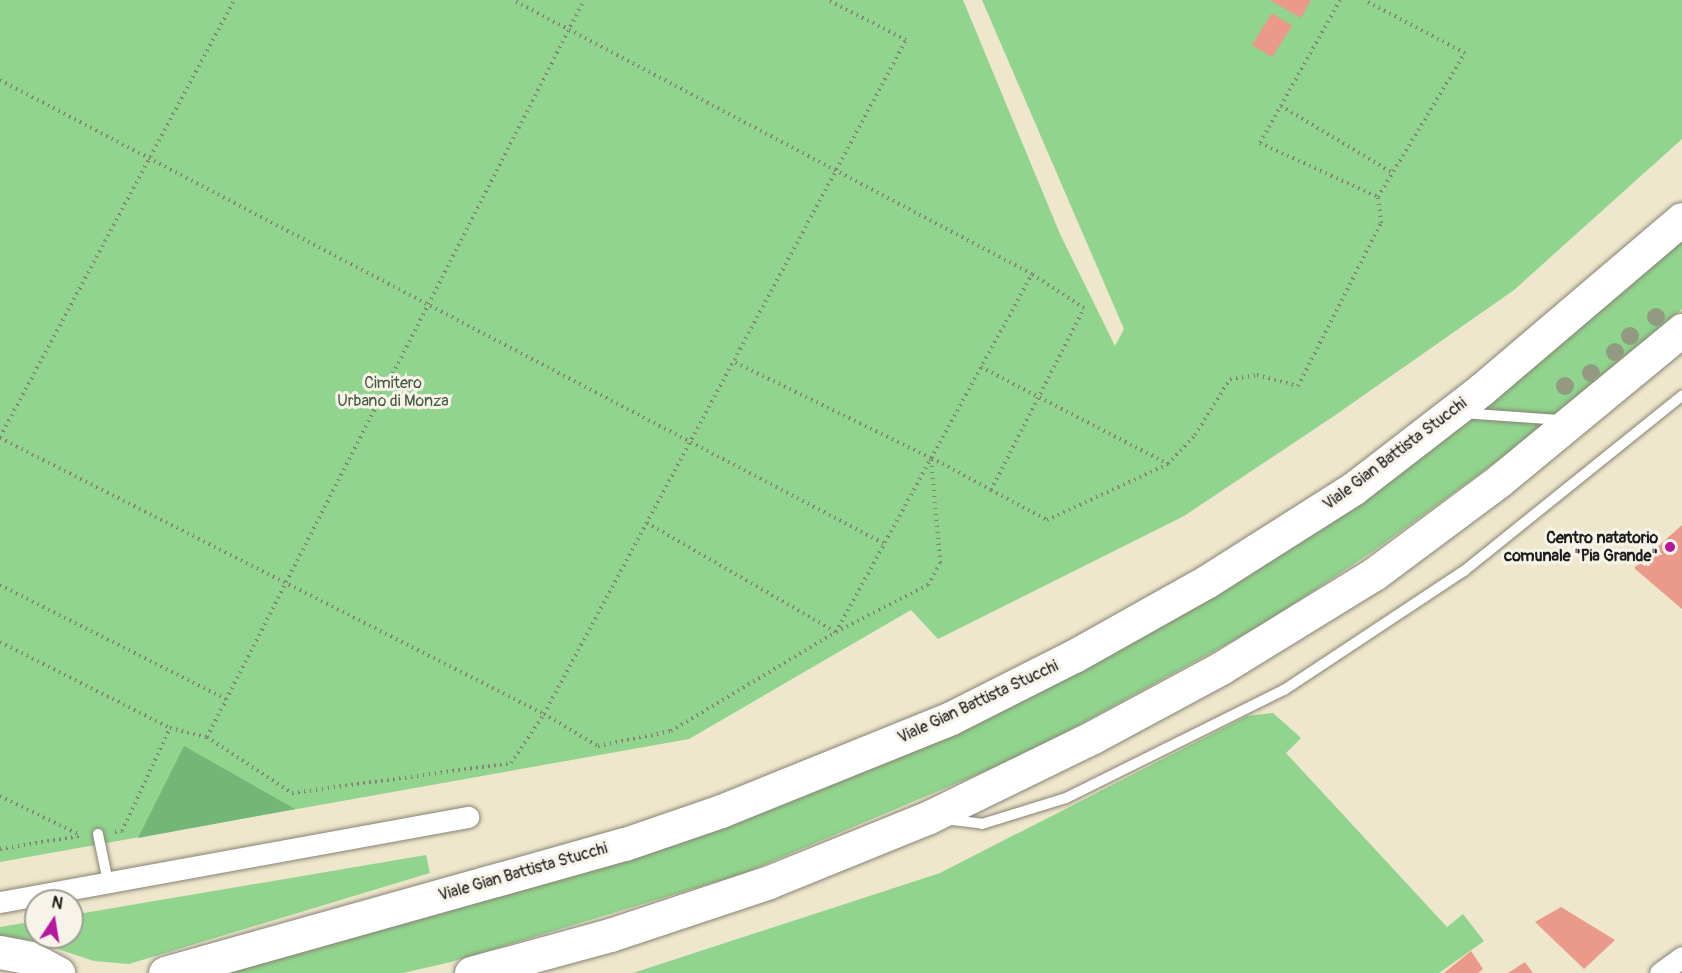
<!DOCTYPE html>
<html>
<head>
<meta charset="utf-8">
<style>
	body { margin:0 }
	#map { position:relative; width:1682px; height:973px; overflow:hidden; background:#efe7cc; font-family:Pangolin,sans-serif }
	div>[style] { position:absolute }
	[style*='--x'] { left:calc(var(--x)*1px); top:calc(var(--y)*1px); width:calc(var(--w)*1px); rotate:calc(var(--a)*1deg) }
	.green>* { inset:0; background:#91d48d }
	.forest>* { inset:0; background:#74b678 }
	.building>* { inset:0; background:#eb998a }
	.path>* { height:4px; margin-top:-2px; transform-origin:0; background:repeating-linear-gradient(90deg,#868274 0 1.5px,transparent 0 6px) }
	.roads { filter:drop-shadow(0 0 2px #868274) drop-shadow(0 0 2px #868274) }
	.lane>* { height:10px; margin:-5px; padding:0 5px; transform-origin:5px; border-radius:5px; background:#fff }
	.street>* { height:21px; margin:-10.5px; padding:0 10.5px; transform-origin:10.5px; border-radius:10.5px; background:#fff }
	.primary>* { height:33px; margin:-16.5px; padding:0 16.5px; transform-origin:16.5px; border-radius:16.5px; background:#fff }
	.trees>* { width:18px; height:18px; margin:-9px; border-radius:50%; background:#929b81 }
	.dots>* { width:16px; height:16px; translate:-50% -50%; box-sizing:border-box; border:3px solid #f7f3e8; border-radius:50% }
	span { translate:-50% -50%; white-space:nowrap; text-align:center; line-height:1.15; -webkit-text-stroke:6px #f7f3e8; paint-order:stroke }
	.park-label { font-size:16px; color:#455c44 }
	.street-label { font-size:16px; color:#1c1c1c }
	.poi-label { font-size:16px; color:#1c1c1c; font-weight:700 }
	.right { translate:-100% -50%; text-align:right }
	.north { position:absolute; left:24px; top:889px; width:60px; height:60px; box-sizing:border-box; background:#f7f3e8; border:2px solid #9f9d96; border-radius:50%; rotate:12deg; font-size:16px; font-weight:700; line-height:24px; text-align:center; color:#1c1c1c }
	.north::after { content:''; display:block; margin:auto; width:21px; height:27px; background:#b5179e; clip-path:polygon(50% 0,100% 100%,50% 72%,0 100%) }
</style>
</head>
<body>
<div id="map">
	<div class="green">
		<div style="clip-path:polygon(0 0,963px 0,1060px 234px,1115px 346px,1124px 329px,982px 0,1682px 0,1682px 139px,1514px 290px,1334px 416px,1184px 516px,938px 639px,911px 610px,689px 739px,0 862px)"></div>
		<div style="clip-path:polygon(1682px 238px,1682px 309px,1576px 404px,1372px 552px,1260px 626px,1026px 754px,742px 874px,451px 962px,403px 973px,222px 973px,1009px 704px,1465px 421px)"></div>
		<div style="clip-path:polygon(1273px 713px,1301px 738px,1286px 753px,1447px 927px,1463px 914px,1484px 941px,1439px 973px,633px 973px,940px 873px,1247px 716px)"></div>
		<div style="clip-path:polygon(426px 855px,430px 873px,129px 964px,94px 961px,30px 940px,0 936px,0 927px,36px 921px,36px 937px,72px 937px,72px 915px)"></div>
	</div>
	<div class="forest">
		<div style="clip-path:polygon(184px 746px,295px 809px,138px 838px)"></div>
	</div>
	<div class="building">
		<div style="clip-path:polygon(1270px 0,1311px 0,1301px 18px)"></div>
		<div style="clip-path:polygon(1272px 13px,1292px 26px,1272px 57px,1252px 45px)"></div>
		<div style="clip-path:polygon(1682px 525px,1682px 609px,1634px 568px)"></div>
		<div style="clip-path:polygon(1561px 907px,1615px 940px,1584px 969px,1535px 922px)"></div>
		<div style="clip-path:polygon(1471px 951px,1483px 969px,1478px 973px,1444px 973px)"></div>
		<div style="clip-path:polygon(1525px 962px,1533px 973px,1508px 973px)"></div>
	</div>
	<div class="path">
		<div style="--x:1340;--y:0;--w:164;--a:119.2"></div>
		<div style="--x:1260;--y:143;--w:130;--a:24.6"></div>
		<div style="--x:0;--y:80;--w:999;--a:27.67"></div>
		<div style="--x:1281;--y:106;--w:131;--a:30.9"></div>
		<div style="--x:981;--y:367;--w:211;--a:27.4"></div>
		<div style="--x:0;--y:437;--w:496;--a:-61.8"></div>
		<div style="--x:0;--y:438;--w:610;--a:26.9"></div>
		<div style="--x:544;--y:714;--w:63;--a:30.7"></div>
		<div style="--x:598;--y:746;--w:75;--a:-11.6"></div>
		<div style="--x:671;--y:731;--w:192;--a:-31"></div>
		<div style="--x:836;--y:632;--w:408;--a:-61.3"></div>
		<div style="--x:1032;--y:274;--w:587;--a:-152.17"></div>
		<div style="--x:932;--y:458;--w:67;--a:28.5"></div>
		<div style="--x:991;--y:490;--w:204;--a:-62.9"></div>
		<div style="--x:1084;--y:308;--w:62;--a:-146.8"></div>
		<div style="--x:991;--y:490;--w:64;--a:28.2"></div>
		<div style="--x:1047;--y:520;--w:133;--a:-24.8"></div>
		<div style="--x:1168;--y:464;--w:40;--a:-47"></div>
		<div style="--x:1195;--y:435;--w:66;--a:-58"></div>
		<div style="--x:1230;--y:379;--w:27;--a:-8"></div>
		<div style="--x:1257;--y:375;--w:42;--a:15"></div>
		<div style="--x:1298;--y:386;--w:183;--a:-63"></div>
		<div style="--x:1381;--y:223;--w:26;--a:-97"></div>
		<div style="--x:1378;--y:197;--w:168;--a:-58.9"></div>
		<div style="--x:1465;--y:53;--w:114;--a:-152.3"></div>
		<div style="--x:647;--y:523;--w:218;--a:30"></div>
		<div style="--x:836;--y:632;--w:103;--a:-27.1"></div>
		<div style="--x:928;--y:585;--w:25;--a:-61"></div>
		<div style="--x:940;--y:563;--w:105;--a:-94.9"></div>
		<div style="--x:931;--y:458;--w:219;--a:-154"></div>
		<div style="--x:0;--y:585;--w:253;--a:26.8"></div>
		<div style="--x:0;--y:642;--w:191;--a:26.8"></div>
		<div style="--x:207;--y:737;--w:828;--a:-62.91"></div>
		<div style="--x:0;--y:796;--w:89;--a:26"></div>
		<div style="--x:115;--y:832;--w:7;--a:-8"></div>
		<div style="--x:122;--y:831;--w:114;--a:-65"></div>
		<div style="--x:170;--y:728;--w:38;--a:14"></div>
		<div style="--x:207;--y:737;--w:102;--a:33.4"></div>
		<div style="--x:292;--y:793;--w:221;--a:-7.8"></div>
		<div style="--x:511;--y:763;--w:59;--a:-56"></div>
		<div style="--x:544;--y:714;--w:765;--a:-61.76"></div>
		<div style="--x:906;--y:40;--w:88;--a:-152.9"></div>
		<div style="--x:0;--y:849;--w:80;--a:-9.3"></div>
	</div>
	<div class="roads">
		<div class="lane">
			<div style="--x:1463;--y:413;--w:98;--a:4.1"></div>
			<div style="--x:944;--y:819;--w:38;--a:7"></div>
			<div style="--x:982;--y:824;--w:88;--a:-17.2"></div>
			<div style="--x:1066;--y:798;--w:243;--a:-26.4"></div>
			<div style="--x:1284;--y:690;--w:216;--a:-33.5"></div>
			<div style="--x:1464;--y:571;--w:280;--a:-38.8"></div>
			<div style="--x:98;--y:834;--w:49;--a:78.2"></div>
		</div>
		<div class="street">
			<div style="--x:0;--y:902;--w:476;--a:-10.3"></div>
			<div style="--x:1660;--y:973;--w:27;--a:-36"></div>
		</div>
		<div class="primary">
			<div style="--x:0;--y:952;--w:31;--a:11"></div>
			<div style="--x:30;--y:958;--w:32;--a:28"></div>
			<div style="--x:165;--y:973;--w:478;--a:-15.7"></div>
			<div style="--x:625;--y:844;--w:102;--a:-19"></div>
			<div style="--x:721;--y:811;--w:248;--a:-22"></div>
			<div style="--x:951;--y:718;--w:138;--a:-26.8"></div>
			<div style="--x:1074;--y:656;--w:151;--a:-29.3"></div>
			<div style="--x:1206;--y:582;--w:175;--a:-32.4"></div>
			<div style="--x:1354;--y:488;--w:162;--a:-37.7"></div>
			<div style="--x:1482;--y:389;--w:262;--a:-40.4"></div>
			<div style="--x:471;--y:973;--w:144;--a:-15.3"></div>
			<div style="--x:610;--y:935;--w:168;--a:-18.4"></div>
			<div style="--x:769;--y:882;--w:173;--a:-22.1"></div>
			<div style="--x:929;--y:817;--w:182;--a:-26"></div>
			<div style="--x:1093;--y:737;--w:145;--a:-28.3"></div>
			<div style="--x:1221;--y:668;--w:180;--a:-31.6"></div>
			<div style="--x:1374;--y:574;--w:157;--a:-36.7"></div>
			<div style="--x:1500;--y:480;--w:236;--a:-39.5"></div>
		</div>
	</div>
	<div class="trees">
		<div style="left:1656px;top:317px"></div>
		<div style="left:1630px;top:336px"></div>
		<div style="left:1615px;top:352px"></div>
		<div style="left:1591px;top:373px"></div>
		<div style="left:1565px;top:386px"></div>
	</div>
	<div class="dots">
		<div style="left:1670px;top:547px;background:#b5179e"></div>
	</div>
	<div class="park-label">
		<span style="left:393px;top:392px">Cimitero<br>Urbano di Monza</span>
	</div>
	<div class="street-label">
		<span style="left:1395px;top:454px;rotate:-37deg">Viale Gian Battista Stucchi</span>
		<span style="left:978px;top:702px;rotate:-25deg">Viale Gian Battista Stucchi</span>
		<span style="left:523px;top:872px;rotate:-16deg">Viale Gian Battista Stucchi</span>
	</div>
	<div class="poi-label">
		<span class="right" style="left:1658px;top:547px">Centro natatorio<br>comunale "Pia Grande"</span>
	</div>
	<div class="north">N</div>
</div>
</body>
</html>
